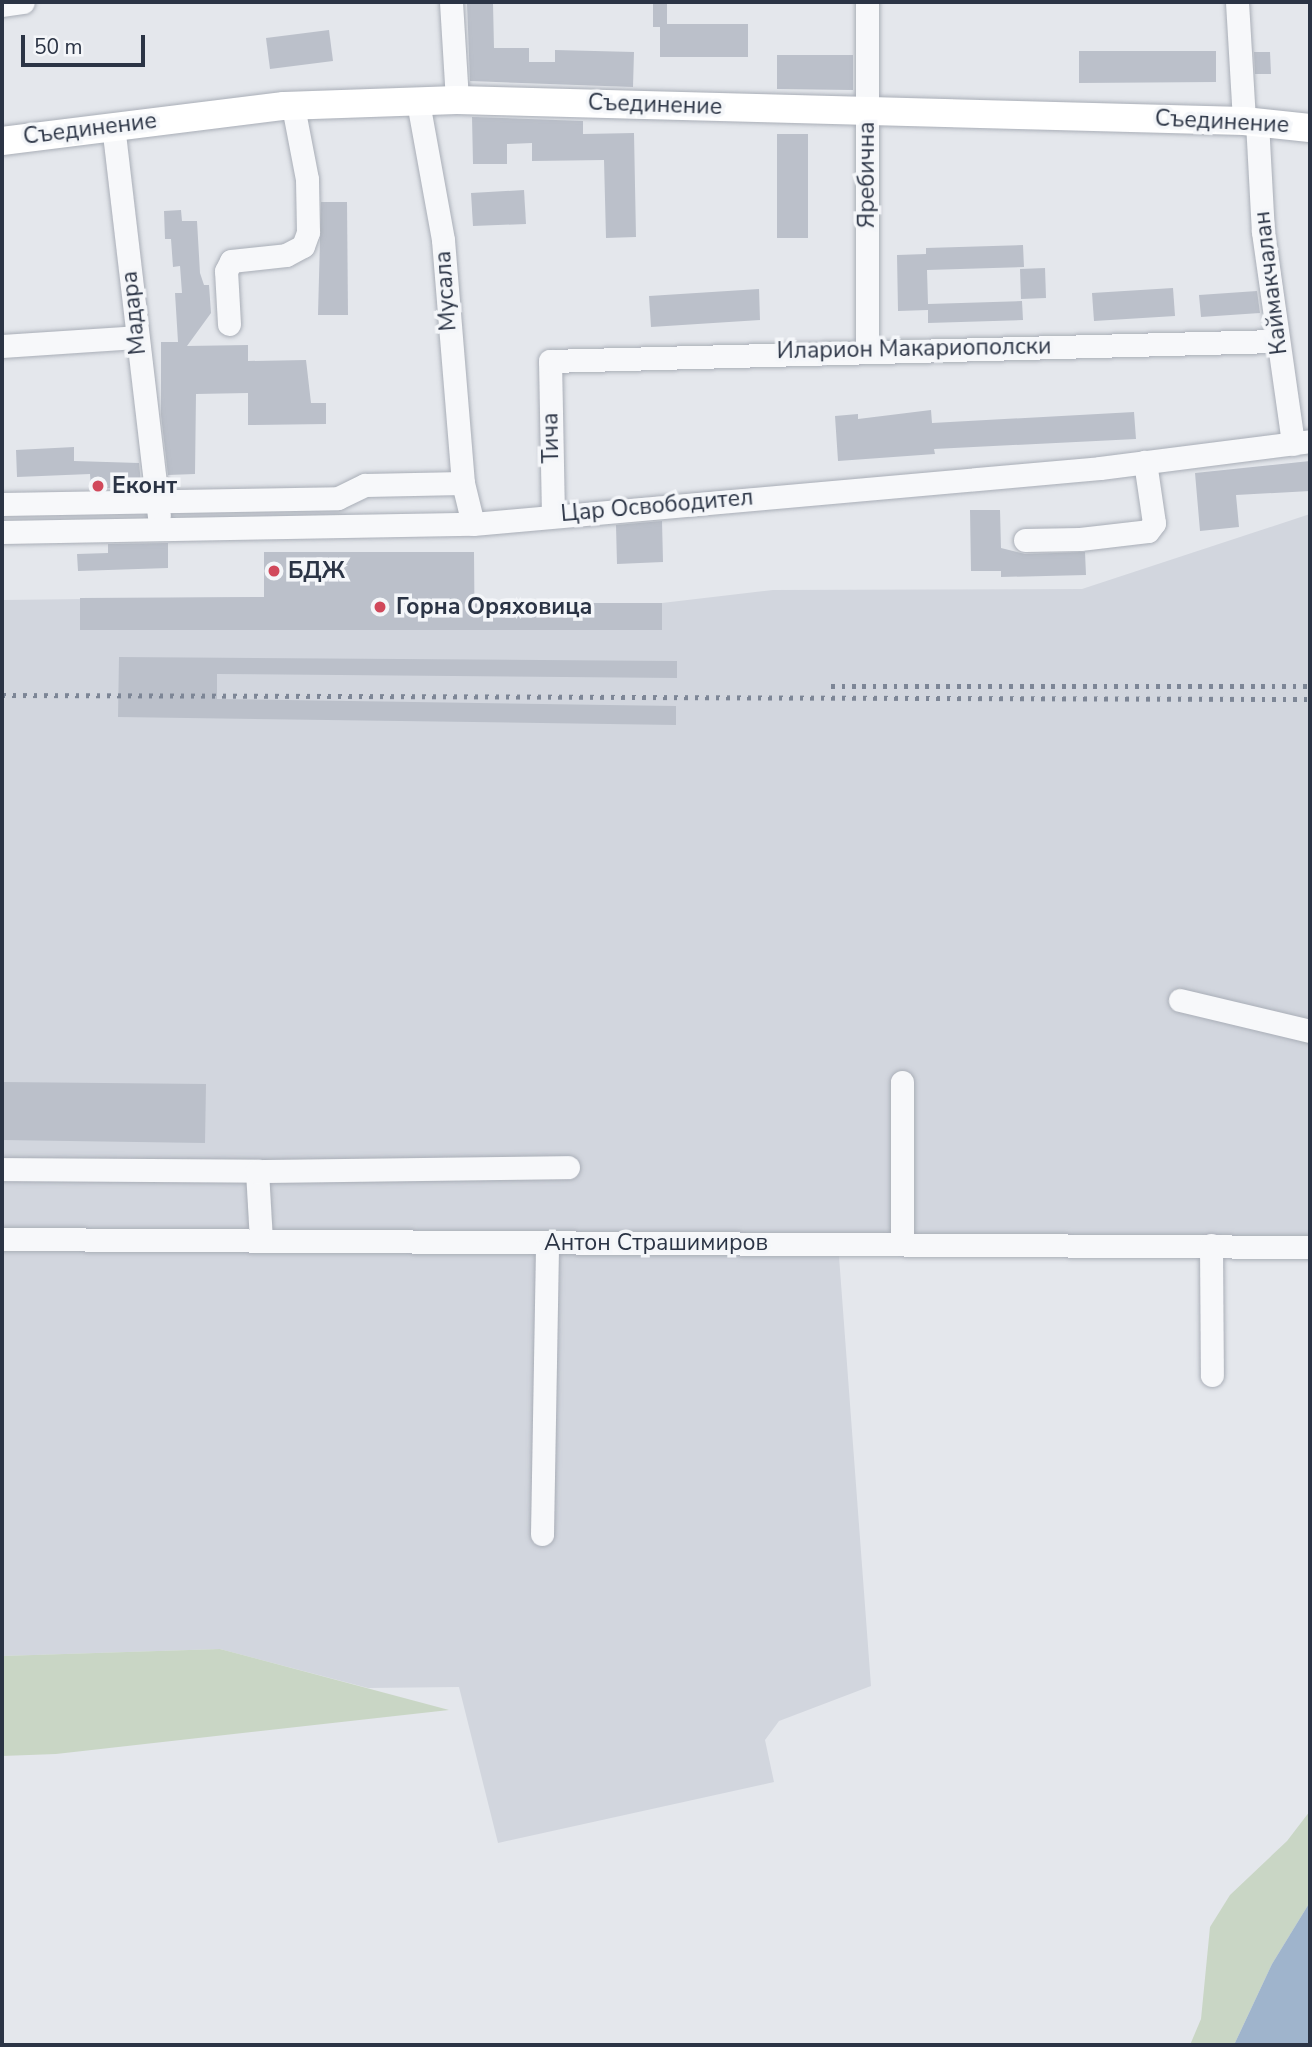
<!DOCTYPE html>
<html>
<head>
<meta charset="utf-8">
<style>
	body { margin:0 }
	#map { position:relative; width:1312px; height:2047px; overflow:hidden; background:#e4e7ec; font-family:"Nunito Sans",sans-serif }
	div>[style] { position:absolute }
	[style*='--x'] { left:calc(var(--x)*1px); top:calc(var(--y)*1px); width:calc(var(--w)*1px); rotate:calc(var(--a)*1deg) }
	.built>* { inset:0; background:#d2d6de }
	.green>* { inset:0; background:#c9d6c5 }
	.water>* { inset:0; background:#9fb4cc }
	.building>* { inset:0; background:#bbc0ca }
	.roads { filter:drop-shadow(0 0 2px #a9aeb7) drop-shadow(0 0 2px #a9aeb7) }
	.minor>* { height:23px; margin:-11.5px; padding:0 11.5px; transform-origin:11.5px; border-radius:11.5px; background:#f7f8fa }
	.major>* { height:28px; margin:-14px; padding:0 14px; transform-origin:14px; border-radius:14px; background:#fff }
	.rail>* { height:5px; margin-top:-2.5px; transform-origin:0; background:repeating-linear-gradient(90deg,#7d8696 0 3.5px,transparent 0 10.5px) }
	.dots>* { width:19px; height:19px; translate:-50% -50%; box-sizing:border-box; border:4px solid #f4f6f9; border-radius:50% }
	span { translate:-50% -50%; white-space:nowrap; text-align:center; line-height:1.15; -webkit-text-stroke:7px #f4f6f9; paint-order:stroke }
	.street-label { font-size:23px; color:#2b3445 }
	.poi-label { font-size:23px; color:#2b3445; font-weight:700 }
	.left { translate:0 -50%; text-align:left }
	.frame { position:absolute; inset:0; border:4px solid #2b3445; pointer-events:none }
	.scale { position:absolute; left:21px; top:35px; width:124px; height:32px; box-sizing:border-box; border:4px solid #2b3445; border-top:0; padding-left:9px; font-size:21px; line-height:24px; white-space:nowrap; color:#2b3445; -webkit-text-stroke:5px #f4f6f9; paint-order:stroke }
</style>
</head>
<body>
<div id="map">
	<div class="built">
		<div style="clip-path:polygon(1310px 514px,1310px 1248px,838px 1243px,871px 1686px,779px 1721px,765px 1740px,774px 1782px,498px 1843px,459px 1687px,368px 1688px,220px 1649px,2px 1656px,2px 600px,264px 597px,264px 552px,474px 552px,475px 603px,662px 603px,773px 590px,1082px 589px)"></div>
	</div>
	<div class="green">
		<div style="clip-path:polygon(220px 1649px,449px 1710px,56px 1754px,2px 1756px,2px 1656px)"></div>
		<div style="clip-path:polygon(1310px 1811px,1310px 1902px,1272px 1964px,1234px 2045px,1190px 2045px,1201px 2019px,1210px 1927px,1230px 1895px,1287px 1841px)"></div>
	</div>
	<div class="water">
		<div style="clip-path:polygon(1310px 1902px,1310px 2042px,1308px 2045px,1234px 2045px,1272px 1964px)"></div>
	</div>
	<div class="building">
		<div style="clip-path:polygon(653px 2px,667px 2px,667px 24px,748px 24px,748px 57px,660px 57px,660px 27px,653px 27px)"></div>
		<div style="clip-path:polygon(467px 3px,493px 3px,494px 48px,529px 48px,529px 62px,555px 62px,555px 50px,634px 52px,633px 87px,470px 81px)"></div>
		<div style="clip-path:polygon(329px 30px,333px 61px,270px 69px,266px 38px)"></div>
		<div style="clip-path:polygon(1079px 51px,1216px 51px,1216px 82px,1079px 83px)"></div>
		<div style="clip-path:polygon(1254px 52px,1270px 52px,1271px 74px,1255px 74px)"></div>
		<div style="clip-path:polygon(777px 55px,853px 55px,853px 90px,777px 89px)"></div>
		<div style="clip-path:polygon(472px 117px,583px 121px,583px 134px,634px 133px,636px 237px,606px 238px,604px 160px,532px 161px,532px 143px,507px 144px,507px 164px,473px 164px)"></div>
		<div style="clip-path:polygon(777px 134px,808px 134px,808px 238px,777px 238px)"></div>
		<div style="clip-path:polygon(524px 190px,526px 224px,473px 226px,471px 193px)"></div>
		<div style="clip-path:polygon(321px 202px,347px 202px,348px 315px,318px 315px)"></div>
		<div style="clip-path:polygon(181px 210px,182px 221px,197px 221px,200px 273px,204px 285px,209px 285px,211px 313px,187px 346px,248px 345px,248px 361px,306px 360px,311px 403px,326px 403px,326px 424px,248px 425px,248px 393px,196px 394px,195px 474px,168px 475px,161px 415px,161px 342px,178px 342px,175px 293px,182px 293px,180px 266px,173px 267px,171px 239px,165px 239px,164px 211px)"></div>
		<div style="clip-path:polygon(1023px 245px,1024px 267px,927px 270px,928px 304px,1022px 301px,1023px 320px,928px 323px,928px 310px,898px 311px,897px 255px,926px 254px,926px 248px)"></div>
		<div style="clip-path:polygon(1045px 268px,1046px 298px,1021px 299px,1020px 269px)"></div>
		<div style="clip-path:polygon(1173px 288px,1175px 316px,1094px 321px,1092px 293px)"></div>
		<div style="clip-path:polygon(759px 289px,760px 320px,651px 327px,649px 296px)"></div>
		<div style="clip-path:polygon(1257px 291px,1260px 313px,1201px 317px,1199px 295px)"></div>
		<div style="clip-path:polygon(931px 410px,932px 423px,1134px 412px,1136px 439px,934px 449px,935px 454px,838px 461px,835px 416px,858px 414px,858px 419px)"></div>
		<div style="clip-path:polygon(74px 447px,74px 461px,139px 463px,141px 483px,138px 488px,91px 488px,90px 474px,17px 477px,16px 450px)"></div>
		<div style="clip-path:polygon(1310px 461px,1310px 491px,1236px 495px,1239px 527px,1200px 531px,1195px 473px)"></div>
		<div style="clip-path:polygon(970px 510px,1000px 510px,1001px 548px,1025px 554px,1085px 552px,1086px 575px,1001px 577px,1001px 571px,971px 571px)"></div>
		<div style="clip-path:polygon(662px 521px,663px 562px,617px 564px,616px 525px)"></div>
		<div style="clip-path:polygon(168px 543px,168px 568px,78px 571px,77px 554px,108px 553px,108px 544px)"></div>
		<div style="clip-path:polygon(264px 552px,474px 552px,474px 603px,662px 603px,662px 630px,80px 630px,80px 598px,264px 597px)"></div>
		<div style="clip-path:polygon(119px 657px,677px 661px,677px 678px,217px 674px,217px 699px,676px 706px,676px 725px,118px 717px)"></div>
		<div style="clip-path:polygon(2px 1082px,206px 1084px,205px 1143px,2px 1140px)"></div>
	</div>
	<div class="roads">
		<div class="minor">
			<div style="--x:451;--y:2;--w:98;--a:86.5"></div>
			<div style="--x:1237;--y:2;--w:119;--a:86.6"></div>
			<div style="--x:2;--y:5;--w:21;--a:-8"></div>
			<div style="--x:418;--y:102;--w:140;--a:79.7"></div>
			<div style="--x:443;--y:240;--w:244;--a:85.3"></div>
			<div style="--x:463;--y:483;--w:42;--a:76.3"></div>
			<div style="--x:1257;--y:122;--w:110;--a:86.9"></div>
			<div style="--x:1263;--y:232;--w:214;--a:81.9"></div>
			<div style="--x:113;--y:125;--w:393;--a:83.3"></div>
			<div style="--x:229;--y:324;--w:53;--a:-93.2"></div>
			<div style="--x:226;--y:271;--w:11;--a:-63"></div>
			<div style="--x:231;--y:261;--w:55;--a:-6.2"></div>
			<div style="--x:286;--y:255;--w:19;--a:-28"></div>
			<div style="--x:303;--y:246;--w:15;--a:-70"></div>
			<div style="--x:308;--y:232;--w:53;--a:-91.1"></div>
			<div style="--x:307;--y:179;--w:74;--a:-100.9"></div>
			<div style="--x:2;--y:346;--w:134;--a:-3.8"></div>
			<div style="--x:867;--y:349;--w:347;--a:-90"></div>
			<div style="--x:2;--y:504;--w:336;--a:-1"></div>
			<div style="--x:338;--y:498;--w:30;--a:-26"></div>
			<div style="--x:365;--y:485;--w:98;--a:-1.2"></div>
			<div style="--x:553;--y:516;--w:155;--a:-91.1"></div>
			<div style="--x:550;--y:361;--w:727;--a:-1.58"></div>
			<div style="--x:2;--y:532;--w:471;--a:-1"></div>
			<div style="--x:473;--y:524;--w:629;--a:-5.1"></div>
			<div style="--x:1100;--y:468;--w:212;--a:-7.3"></div>
			<div style="--x:1025;--y:540;--w:55;--a:-1"></div>
			<div style="--x:1080;--y:539;--w:68;--a:-6.7"></div>
			<div style="--x:1148;--y:531;--w:10;--a:-53"></div>
			<div style="--x:1154;--y:523;--w:62;--a:-98.4"></div>
			<div style="--x:1180;--y:1000;--w:134;--a:13.4"></div>
			<div style="--x:902;--y:1082;--w:161;--a:90"></div>
			<div style="--x:2;--y:1169;--w:255;--a:0.4"></div>
			<div style="--x:257;--y:1171;--w:69;--a:86.7"></div>
			<div style="--x:257;--y:1171;--w:311;--a:-0.7"></div>
			<div style="--x:2;--y:1239;--w:1308;--a:0.35"></div>
			<div style="--x:1211;--y:1245;--w:130;--a:89.6"></div>
			<div style="--x:542;--y:1534;--w:291;--a:-89"></div>
		</div>
		<div class="major">
			<div style="--x:2;--y:141;--w:284;--a:-7.1"></div>
			<div style="--x:284;--y:106;--w:173;--a:-2"></div>
			<div style="--x:457;--y:100;--w:787;--a:1.53"></div>
			<div style="--x:1244;--y:121;--w:66;--a:6.1"></div>
		</div>
	</div>
	<div class="rail">
		<div style="--x:831;--y:686;--w:479;--a:0"></div>
		<div style="--x:2;--y:695;--w:1308;--a:0.18"></div>
	</div>
	<div class="dots">
		<div style="left:98px;top:486px;background:#d1495b"></div>
		<div style="left:274px;top:571px;background:#d1495b"></div>
		<div style="left:380px;top:607px;background:#d1495b"></div>
	</div>
	<div class="street-label">
		<span style="left:655px;top:105px;rotate:2deg">Съединение</span>
		<span style="left:1222px;top:122px;rotate:3deg">Съединение</span>
		<span style="left:90px;top:129px;rotate:-7deg">Съединение</span>
		<span style="left:867px;top:175px;rotate:-90deg">Яребична</span>
		<span style="left:1271px;top:283px;rotate:-97deg">Каймакчалан</span>
		<span style="left:446px;top:291px;rotate:-94deg">Мусала</span>
		<span style="left:134px;top:313px;rotate:-96deg">Мадара</span>
		<span style="left:914px;top:349px;rotate:-1deg">Иларион Макариополски</span>
		<span style="left:551px;top:438px;rotate:-91deg">Тича</span>
		<span style="left:657px;top:506px;rotate:-5deg">Цар Освободител</span>
		<span style="left:656px;top:1243px">Антон Страшимиров</span>
	</div>
	<div class="poi-label">
		<span class="left" style="left:112px;top:486px">Еконт</span>
		<span class="left" style="left:288px;top:571px">БДЖ</span>
		<span class="left" style="left:396px;top:607px">Горна Оряховица</span>
	</div>
	<div class="frame"></div>
	<div class="scale">50 m</div>
</div>
</body>
</html>
